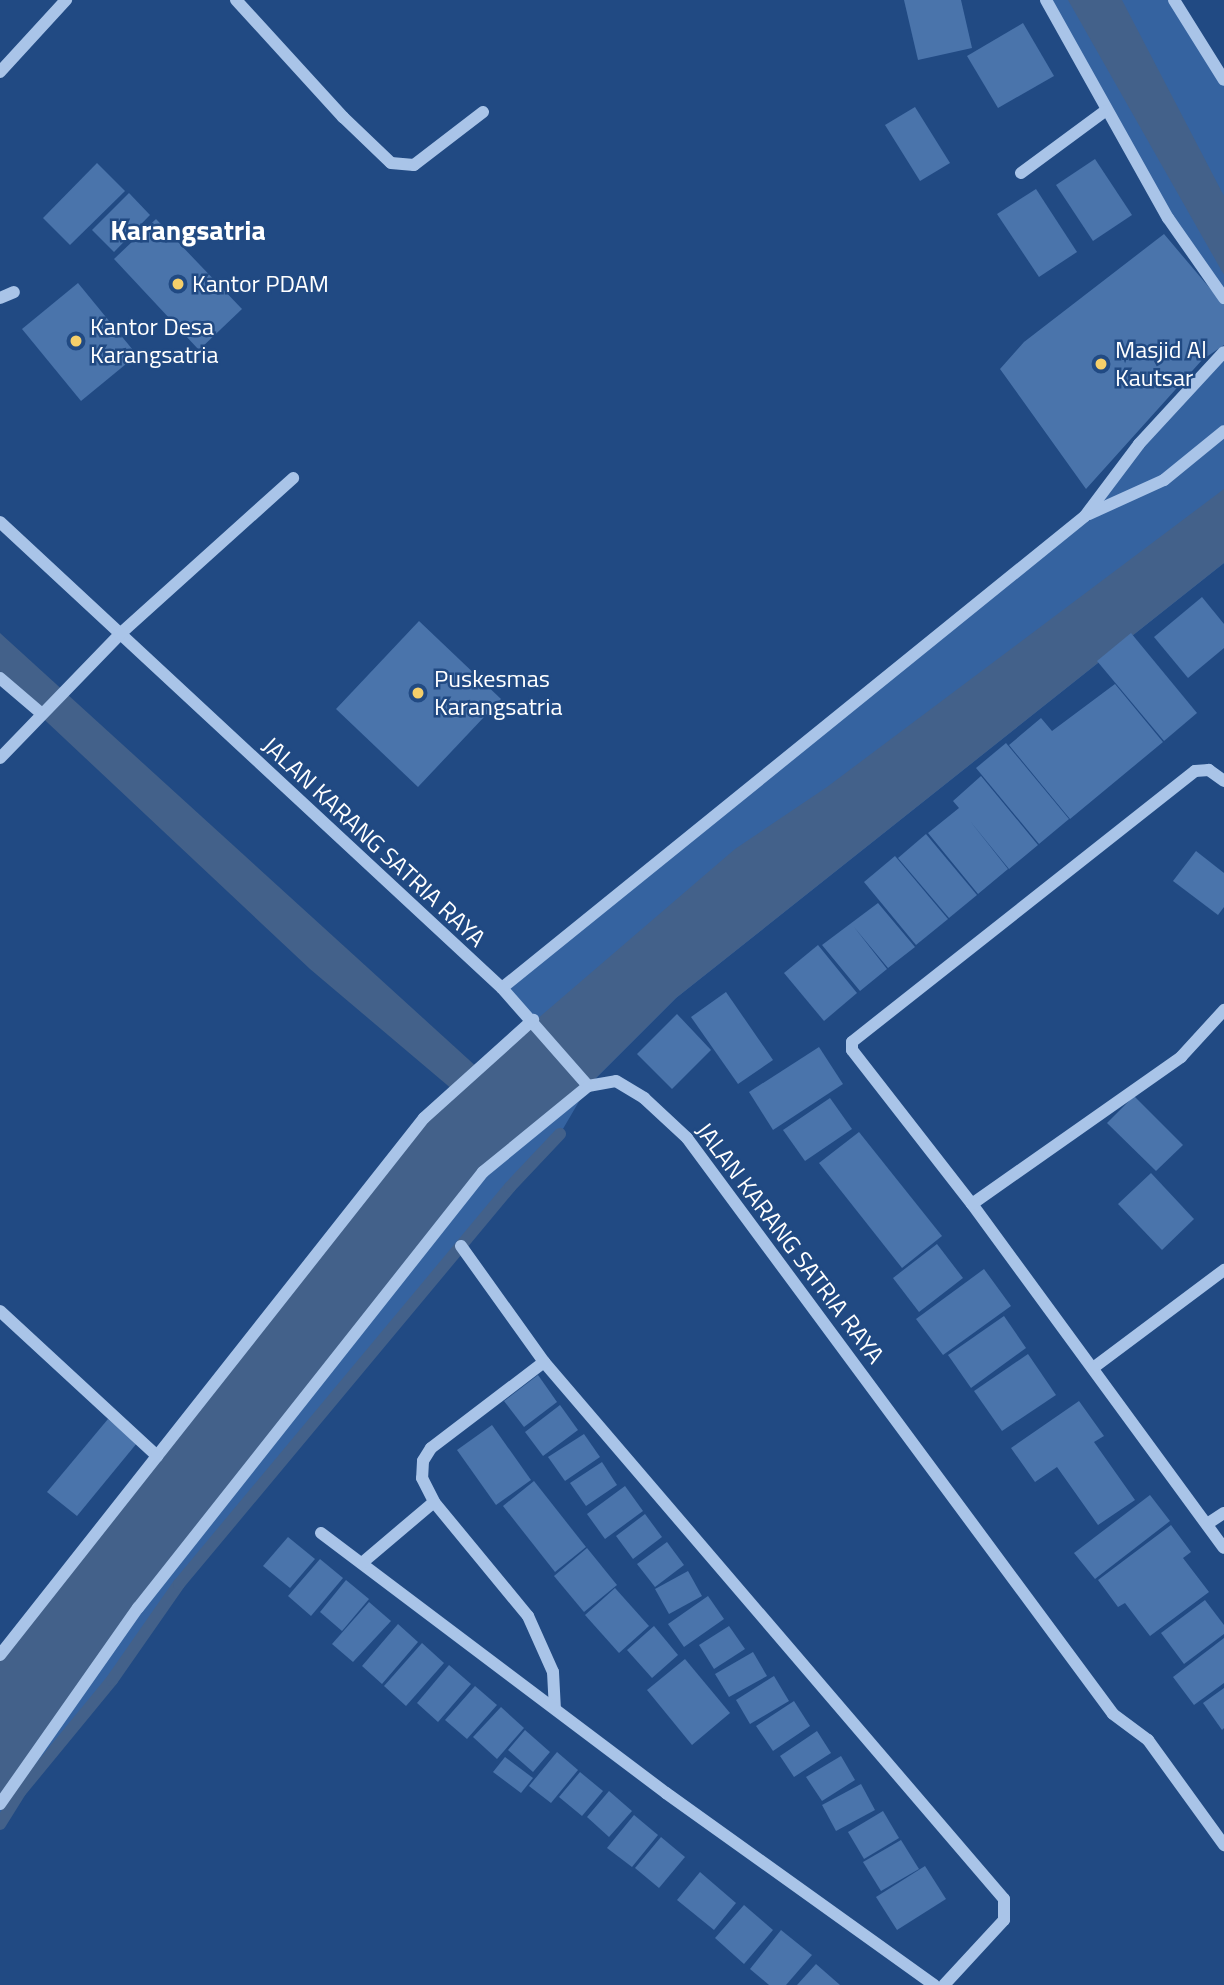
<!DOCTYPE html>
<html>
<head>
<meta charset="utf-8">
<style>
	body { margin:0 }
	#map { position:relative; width:1224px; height:1985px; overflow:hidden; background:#214a83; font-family:"Titillium Web",sans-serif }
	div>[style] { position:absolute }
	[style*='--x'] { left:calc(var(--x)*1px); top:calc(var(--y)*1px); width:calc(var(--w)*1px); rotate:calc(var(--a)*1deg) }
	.green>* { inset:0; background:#3563a0 }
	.water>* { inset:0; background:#43618a }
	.stream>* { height:12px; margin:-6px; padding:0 6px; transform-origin:6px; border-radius:6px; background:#43618a }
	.building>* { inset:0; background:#4a74ab }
	.minor>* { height:12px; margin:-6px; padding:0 6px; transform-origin:6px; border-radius:6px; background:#a9c4e8 }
	.dots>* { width:19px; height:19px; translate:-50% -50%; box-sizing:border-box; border:4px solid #214a83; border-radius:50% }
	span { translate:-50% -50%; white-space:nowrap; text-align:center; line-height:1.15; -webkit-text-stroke:5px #214a83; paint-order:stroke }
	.poi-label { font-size:24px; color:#fff }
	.left { translate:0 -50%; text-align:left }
	.street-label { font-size:24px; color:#fff }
	.quarter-label { font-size:28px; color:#fff; font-weight:700 }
</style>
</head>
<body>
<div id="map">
	<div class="green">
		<div style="clip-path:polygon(1046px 0,1174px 0,1224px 80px,1224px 298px,1201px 267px)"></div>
		<div style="clip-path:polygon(1224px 352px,1224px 563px,676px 998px,588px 1086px,560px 1134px,510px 1187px,179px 1584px,112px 1680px,20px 1792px,0 1824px,0 1804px,138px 1608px,483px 1172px,588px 1086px,502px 988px,1085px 516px)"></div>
	</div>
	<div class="water">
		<div style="clip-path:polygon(1068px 0,1122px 0,1224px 196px,1224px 275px)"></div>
		<div style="clip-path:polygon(1224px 489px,1224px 563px,676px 998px,588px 1086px,483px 1172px,272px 1435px,0 1804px,0 1655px,453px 1090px,310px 969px,0 678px,0 633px,479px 1069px,735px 849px,827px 787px)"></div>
	</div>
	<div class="stream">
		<div style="--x:0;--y:1824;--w:38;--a:-58"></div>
		<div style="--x:20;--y:1792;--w:145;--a:-50.6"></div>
		<div style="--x:112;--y:1680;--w:117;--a:-55.1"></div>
		<div style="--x:179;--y:1584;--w:517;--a:-50.18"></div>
		<div style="--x:510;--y:1187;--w:73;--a:-46.7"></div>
	</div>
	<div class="building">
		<div style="clip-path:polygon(904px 0,961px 0,972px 48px,918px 60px)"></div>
		<div style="clip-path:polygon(1023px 23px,1054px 76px,998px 108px,967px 56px)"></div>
		<div style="clip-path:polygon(915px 107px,950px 163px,920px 181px,885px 125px)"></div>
		<div style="clip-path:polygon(1095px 159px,1132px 215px,1093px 241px,1056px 185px)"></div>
		<div style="clip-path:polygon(97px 163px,125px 191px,70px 245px,43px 218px)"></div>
		<div style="clip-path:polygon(1036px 189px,1077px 252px,1039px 277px,997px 214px)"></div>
		<div style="clip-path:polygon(129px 193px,150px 215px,114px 252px,92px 230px)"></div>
		<div style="clip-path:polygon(156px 219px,242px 309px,199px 350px,114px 259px)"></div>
		<div style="clip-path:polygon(1164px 234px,1224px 305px,1224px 345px,1202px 360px,1086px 489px,1000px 369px,1024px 342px)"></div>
		<div style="clip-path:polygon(78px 283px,137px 355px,81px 401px,22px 329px)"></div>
		<div style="clip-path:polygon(1202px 597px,1224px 624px,1224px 648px,1188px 678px,1154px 637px)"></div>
		<div style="clip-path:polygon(419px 621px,501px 699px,418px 787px,336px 709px)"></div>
		<div style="clip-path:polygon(1131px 633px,1197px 713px,1164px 741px,1097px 661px)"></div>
		<div style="clip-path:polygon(1115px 684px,1163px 742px,1070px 819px,1009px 745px,1041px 718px,1052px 731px)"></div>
		<div style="clip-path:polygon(1006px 743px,1069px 819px,1039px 844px,976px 768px)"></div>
		<div style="clip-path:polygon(981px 776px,1038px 845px,1009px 869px,970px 821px,1008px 869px,978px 894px,928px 833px,959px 808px,953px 801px)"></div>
		<div style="clip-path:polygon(926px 834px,977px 895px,949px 918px,898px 858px)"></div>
		<div style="clip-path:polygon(1196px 851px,1224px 873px,1224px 907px,1218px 915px,1173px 881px)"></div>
		<div style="clip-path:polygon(895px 856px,948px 919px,916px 945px,864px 882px)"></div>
		<div style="clip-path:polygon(878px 903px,915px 947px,888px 968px,854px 927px,887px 969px,860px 991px,822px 945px)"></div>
		<div style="clip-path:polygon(818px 945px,857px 993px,824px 1021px,784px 973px)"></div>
		<div style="clip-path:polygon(726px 992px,773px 1060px,738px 1084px,691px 1017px)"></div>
		<div style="clip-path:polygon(677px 1014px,711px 1050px,672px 1089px,637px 1054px)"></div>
		<div style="clip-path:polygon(819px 1047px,843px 1084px,773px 1130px,749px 1092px)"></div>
		<div style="clip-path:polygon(1134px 1096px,1183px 1145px,1156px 1171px,1107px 1123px)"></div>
		<div style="clip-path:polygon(830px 1098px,852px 1129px,805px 1161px,783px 1130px)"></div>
		<div style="clip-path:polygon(859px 1132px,942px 1236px,902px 1268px,819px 1163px)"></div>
		<div style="clip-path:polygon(1151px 1173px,1194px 1219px,1162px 1250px,1118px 1204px)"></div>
		<div style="clip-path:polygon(937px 1244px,963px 1278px,919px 1312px,893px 1278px)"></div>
		<div style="clip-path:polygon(984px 1269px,1011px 1306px,943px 1355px,916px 1319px)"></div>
		<div style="clip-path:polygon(1004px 1316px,1026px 1348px,971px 1388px,948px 1355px)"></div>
		<div style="clip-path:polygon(1028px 1354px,1056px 1395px,1002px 1431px,974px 1391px)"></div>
		<div style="clip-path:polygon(538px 1375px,557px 1402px,524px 1427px,504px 1401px)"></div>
		<div style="clip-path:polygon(1079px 1401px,1104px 1436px,1094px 1442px,1135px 1500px,1098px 1525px,1057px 1467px,1035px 1482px,1011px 1448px)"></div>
		<div style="clip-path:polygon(560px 1405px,578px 1430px,543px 1456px,525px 1432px)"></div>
		<div style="clip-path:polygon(108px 1419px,137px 1443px,77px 1516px,47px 1492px)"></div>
		<div style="clip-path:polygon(492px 1425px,531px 1480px,496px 1505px,457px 1450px)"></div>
		<div style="clip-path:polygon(584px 1434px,600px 1457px,565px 1481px,548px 1457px)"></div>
		<div style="clip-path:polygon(602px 1462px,617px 1485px,586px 1506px,570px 1483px)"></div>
		<div style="clip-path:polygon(534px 1481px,586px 1547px,555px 1572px,503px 1506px)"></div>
		<div style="clip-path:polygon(625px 1486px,643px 1511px,605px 1539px,587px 1514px)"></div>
		<div style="clip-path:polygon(1150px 1495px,1170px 1521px,1095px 1579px,1074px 1553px)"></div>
		<div style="clip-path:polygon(645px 1514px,662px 1537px,633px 1559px,616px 1536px)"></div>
		<div style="clip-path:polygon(1171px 1525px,1191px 1552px,1183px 1558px,1209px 1592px,1150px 1636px,1125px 1603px,1118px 1607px,1098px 1580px)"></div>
		<div style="clip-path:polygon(288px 1537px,315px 1559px,290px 1588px,263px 1566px)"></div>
		<div style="clip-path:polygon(667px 1542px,684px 1565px,655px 1587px,637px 1564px)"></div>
		<div style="clip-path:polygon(587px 1548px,617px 1585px,584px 1612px,554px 1576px)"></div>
		<div style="clip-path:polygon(320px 1559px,343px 1578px,311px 1616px,288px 1596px)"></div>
		<div style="clip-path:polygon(688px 1571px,702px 1596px,669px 1614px,655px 1589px)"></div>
		<div style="clip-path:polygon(346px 1580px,369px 1599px,342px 1631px,320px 1612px)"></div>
		<div style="clip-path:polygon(615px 1588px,649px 1626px,619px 1653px,585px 1615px)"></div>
		<div style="clip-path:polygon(708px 1596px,724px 1619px,684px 1647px,668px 1624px)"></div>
		<div style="clip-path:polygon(1205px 1600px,1224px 1625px,1224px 1634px,1184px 1664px,1161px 1633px)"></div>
		<div style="clip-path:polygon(369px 1602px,391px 1621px,353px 1662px,332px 1644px)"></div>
		<div style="clip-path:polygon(398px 1624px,418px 1642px,382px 1684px,362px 1666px)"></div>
		<div style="clip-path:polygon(654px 1626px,678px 1655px,652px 1678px,627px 1650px)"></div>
		<div style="clip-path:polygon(729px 1626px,745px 1649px,714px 1669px,699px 1645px)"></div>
		<div style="clip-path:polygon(1224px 1638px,1224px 1683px,1194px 1705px,1173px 1677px)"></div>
		<div style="clip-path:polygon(422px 1643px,444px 1663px,406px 1706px,384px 1686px)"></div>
		<div style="clip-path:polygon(753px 1652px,767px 1676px,729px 1697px,715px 1674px)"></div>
		<div style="clip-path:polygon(685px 1659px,730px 1713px,692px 1745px,647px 1690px)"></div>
		<div style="clip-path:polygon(449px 1665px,471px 1684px,438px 1722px,417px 1703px)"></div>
		<div style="clip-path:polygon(774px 1676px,789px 1701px,750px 1724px,736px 1700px)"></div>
		<div style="clip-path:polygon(475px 1686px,497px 1705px,467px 1739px,445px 1720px)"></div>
		<div style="clip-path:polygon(1224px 1688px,1224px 1728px,1222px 1730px,1203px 1703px)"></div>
		<div style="clip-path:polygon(794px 1701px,810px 1726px,773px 1751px,756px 1726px)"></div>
		<div style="clip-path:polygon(501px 1707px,524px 1728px,497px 1759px,473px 1737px)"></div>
		<div style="clip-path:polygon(525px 1730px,550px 1752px,533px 1772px,508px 1750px)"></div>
		<div style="clip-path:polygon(817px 1731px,831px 1753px,794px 1777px,780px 1756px)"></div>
		<div style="clip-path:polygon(557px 1752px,578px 1770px,551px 1803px,529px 1786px)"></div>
		<div style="clip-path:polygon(841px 1756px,855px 1780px,822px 1801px,806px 1777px)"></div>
		<div style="clip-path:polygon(505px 1757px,533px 1778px,521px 1793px,493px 1772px)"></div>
		<div style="clip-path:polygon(580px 1772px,603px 1791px,582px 1816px,559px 1797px)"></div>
		<div style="clip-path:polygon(861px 1784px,875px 1810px,836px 1831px,822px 1805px)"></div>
		<div style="clip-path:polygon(609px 1791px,632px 1811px,609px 1837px,587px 1817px)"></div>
		<div style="clip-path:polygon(883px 1811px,899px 1838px,864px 1859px,848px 1832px)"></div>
		<div style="clip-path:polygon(634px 1815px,658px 1835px,632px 1867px,607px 1848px)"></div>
		<div style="clip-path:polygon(661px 1837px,685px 1857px,659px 1888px,635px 1868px)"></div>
		<div style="clip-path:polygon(901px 1840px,919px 1869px,881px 1891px,863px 1862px)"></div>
		<div style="clip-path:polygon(925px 1866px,946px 1899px,897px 1930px,876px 1897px)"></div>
		<div style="clip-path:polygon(700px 1872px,736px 1903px,714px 1930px,677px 1900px)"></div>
		<div style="clip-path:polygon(744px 1905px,773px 1930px,744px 1964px,715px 1938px)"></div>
		<div style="clip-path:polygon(781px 1930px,812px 1955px,786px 1985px,769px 1985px,750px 1969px)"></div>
		<div style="clip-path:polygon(816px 1964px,840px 1985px,797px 1985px)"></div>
	</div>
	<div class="minor">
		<div style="--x:236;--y:0;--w:159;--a:47.6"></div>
		<div style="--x:343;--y:117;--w:66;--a:43.8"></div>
		<div style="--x:391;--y:163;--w:23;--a:5"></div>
		<div style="--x:414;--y:165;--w:87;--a:-37.5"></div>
		<div style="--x:1046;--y:0;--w:250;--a:60.8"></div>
		<div style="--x:1168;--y:218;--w:98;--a:55"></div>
		<div style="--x:1174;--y:0;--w:94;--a:58"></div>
		<div style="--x:0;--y:72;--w:98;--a:-47.5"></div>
		<div style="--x:1021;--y:173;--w:104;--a:-36.4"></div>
		<div style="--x:0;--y:298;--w:15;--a:-23"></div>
		<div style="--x:1089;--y:514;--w:82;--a:-24.4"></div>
		<div style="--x:1164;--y:480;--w:77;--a:-39.2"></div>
		<div style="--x:0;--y:522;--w:685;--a:42.87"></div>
		<div style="--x:502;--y:988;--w:130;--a:48.7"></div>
		<div style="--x:0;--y:678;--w:55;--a:40.6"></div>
		<div style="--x:0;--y:758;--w:173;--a:-45.9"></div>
		<div style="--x:120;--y:634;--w:233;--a:-42"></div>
		<div style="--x:1224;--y:781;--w:19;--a:-144"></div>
		<div style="--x:1209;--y:770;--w:14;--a:176"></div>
		<div style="--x:1195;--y:771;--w:437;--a:141.7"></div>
		<div style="--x:852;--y:1042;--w:8;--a:90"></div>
		<div style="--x:852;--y:1050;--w:195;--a:52.1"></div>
		<div style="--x:972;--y:1204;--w:426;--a:53.8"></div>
		<div style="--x:502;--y:988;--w:750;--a:-38.99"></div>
		<div style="--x:1085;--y:516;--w:90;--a:-53.1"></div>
		<div style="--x:1139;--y:444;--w:125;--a:-47.3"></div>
		<div style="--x:972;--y:1204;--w:256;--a:-35.1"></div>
		<div style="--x:1181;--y:1057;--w:64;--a:-47.5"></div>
		<div style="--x:461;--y:1246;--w:143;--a:54.4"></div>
		<div style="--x:544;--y:1362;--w:707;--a:49.42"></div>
		<div style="--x:1004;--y:1899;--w:21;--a:90"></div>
		<div style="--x:1004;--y:1920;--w:88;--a:132.7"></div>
		<div style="--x:0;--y:1311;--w:214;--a:42.7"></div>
		<div style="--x:544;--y:1362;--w:142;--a:142.7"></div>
		<div style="--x:431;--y:1448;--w:15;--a:122"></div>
		<div style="--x:423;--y:1461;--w:17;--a:93"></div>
		<div style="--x:422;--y:1478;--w:27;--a:63"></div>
		<div style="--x:434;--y:1502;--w:148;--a:50.5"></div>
		<div style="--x:528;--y:1616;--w:61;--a:65.9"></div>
		<div style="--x:553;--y:1672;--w:35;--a:87"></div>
		<div style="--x:1093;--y:1368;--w:164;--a:-36.8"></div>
		<div style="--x:1207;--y:1524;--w:20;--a:-33"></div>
		<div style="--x:321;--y:1533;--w:432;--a:37"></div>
		<div style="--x:666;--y:1793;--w:330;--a:35.6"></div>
		<div style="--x:362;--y:1563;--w:94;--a:-40.3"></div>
		<div style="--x:0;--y:1655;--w:684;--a:-51.71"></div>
		<div style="--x:424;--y:1118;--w:147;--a:-42"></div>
		<div style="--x:0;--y:1804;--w:240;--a:-54.9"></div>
		<div style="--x:138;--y:1608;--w:556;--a:-51.65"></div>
		<div style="--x:483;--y:1172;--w:136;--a:-39.3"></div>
		<div style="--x:588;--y:1086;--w:28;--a:-10"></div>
		<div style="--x:616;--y:1081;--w:33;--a:31"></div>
		<div style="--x:644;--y:1098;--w:59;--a:42.9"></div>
		<div style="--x:687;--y:1138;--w:716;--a:53.51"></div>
		<div style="--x:1113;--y:1714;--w:44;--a:36.6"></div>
		<div style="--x:1148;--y:1740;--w:130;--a:54.1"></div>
	</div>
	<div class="dots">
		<div style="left:178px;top:284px;background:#f5cf6a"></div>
		<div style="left:76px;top:341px;background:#f5cf6a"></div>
		<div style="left:1101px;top:364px;background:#f5cf6a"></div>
		<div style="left:418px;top:693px;background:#f5cf6a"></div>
	</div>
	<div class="poi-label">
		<span class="left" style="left:192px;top:284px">Kantor PDAM</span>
		<span class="left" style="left:90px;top:341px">Kantor Desa<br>Karangsatria</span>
		<span class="left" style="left:1115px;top:364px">Masjid Al<br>Kautsar</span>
		<span class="left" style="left:434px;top:693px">Puskesmas<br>Karangsatria</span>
	</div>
	<div class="street-label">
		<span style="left:374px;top:842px;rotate:43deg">JALAN KARANG SATRIA RAYA</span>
		<span style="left:790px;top:1243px;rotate:53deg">JALAN KARANG SATRIA RAYA</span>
	</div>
	<div class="quarter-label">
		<span style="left:188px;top:230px">Karangsatria</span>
	</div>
</div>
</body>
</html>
